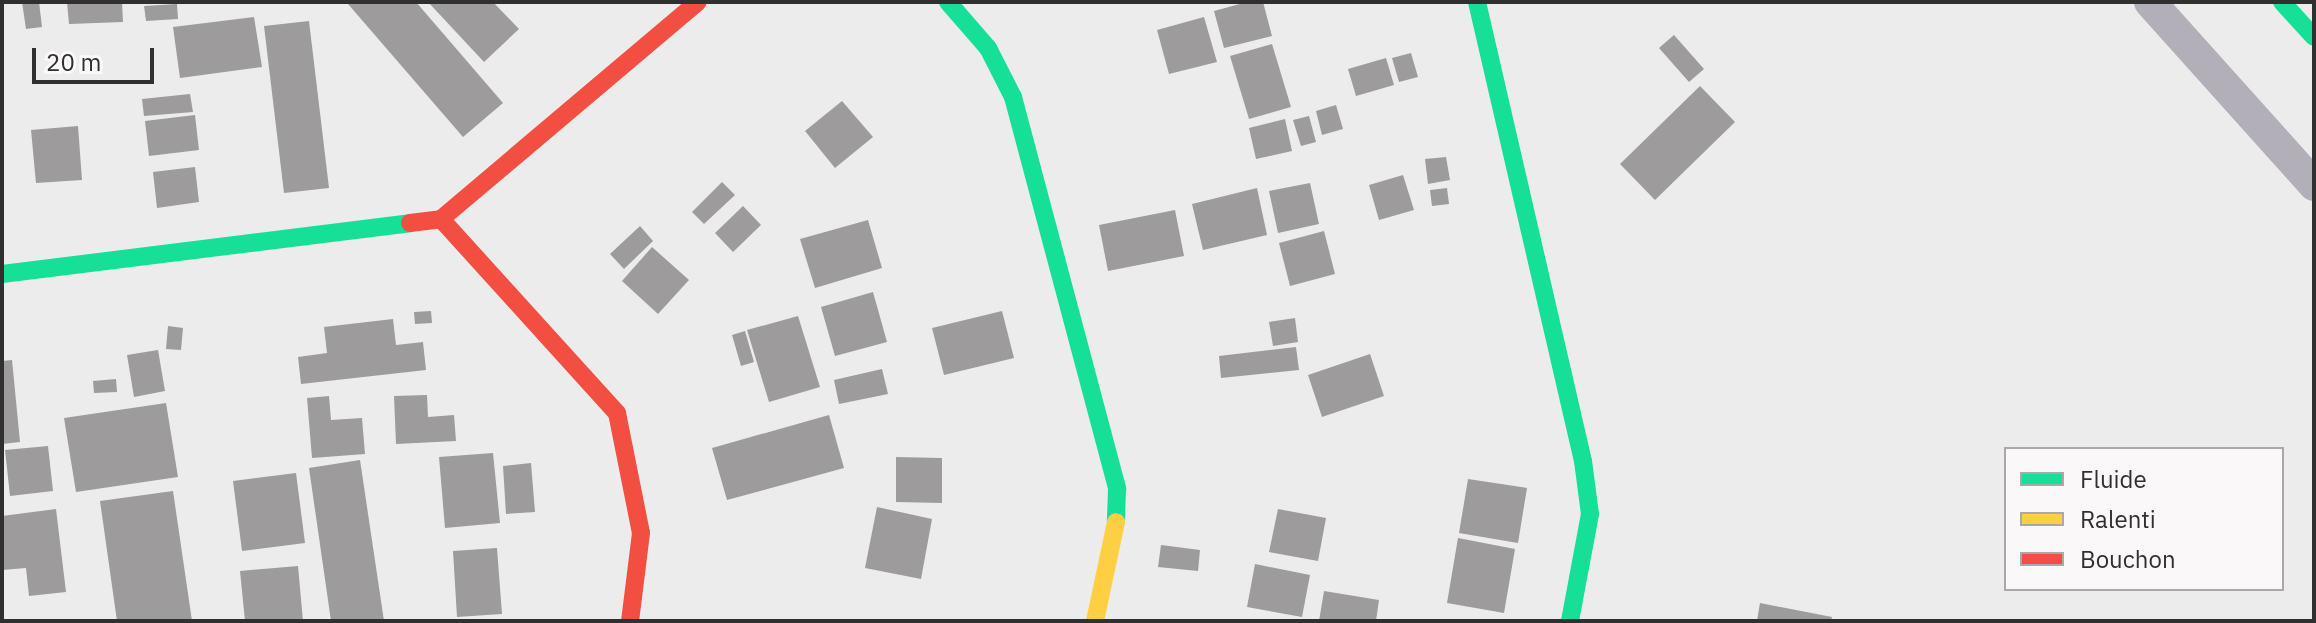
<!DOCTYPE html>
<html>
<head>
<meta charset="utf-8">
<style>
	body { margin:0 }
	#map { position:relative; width:2316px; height:623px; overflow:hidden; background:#edeced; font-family:"IBM Plex Sans",sans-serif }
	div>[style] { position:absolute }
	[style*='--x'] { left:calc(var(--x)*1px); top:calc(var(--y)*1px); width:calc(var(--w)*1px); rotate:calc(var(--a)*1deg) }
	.building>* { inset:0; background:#9d9b9c }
	.street>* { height:32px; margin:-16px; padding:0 16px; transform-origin:16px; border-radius:16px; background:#b3afb8 }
	.fast>* { height:18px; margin:-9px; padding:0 9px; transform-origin:9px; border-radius:9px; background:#16e098 }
	.slow>* { height:18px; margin:-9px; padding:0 9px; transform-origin:9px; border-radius:9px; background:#ffcf43 }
	.jam>* { height:18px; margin:-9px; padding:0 9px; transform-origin:9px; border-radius:9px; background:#f24e42 }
	span { translate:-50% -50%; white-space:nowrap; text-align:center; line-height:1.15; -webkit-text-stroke:8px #fbf8fa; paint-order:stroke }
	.frame { position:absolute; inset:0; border:4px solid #313031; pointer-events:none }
	.legend { position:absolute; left:2004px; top:447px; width:280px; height:144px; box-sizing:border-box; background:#fbf8fa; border:2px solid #aaa8aa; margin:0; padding:10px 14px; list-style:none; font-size:24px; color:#313031 }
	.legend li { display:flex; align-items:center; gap:16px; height:40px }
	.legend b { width:40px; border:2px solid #aaa8aa }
	.scale { position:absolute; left:32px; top:48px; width:122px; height:36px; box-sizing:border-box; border:4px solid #313031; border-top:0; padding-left:10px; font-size:24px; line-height:28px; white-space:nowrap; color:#313031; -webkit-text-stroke:6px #fbf8fa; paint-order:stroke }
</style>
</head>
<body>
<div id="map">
	<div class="building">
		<div style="clip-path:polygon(22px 2px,39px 2px,42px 27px,26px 29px)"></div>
		<div style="clip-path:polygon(67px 2px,122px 2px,123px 22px,69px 24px)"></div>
		<div style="clip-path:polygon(416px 2px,503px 103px,463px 137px,348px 4px)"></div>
		<div style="clip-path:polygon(428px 2px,493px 2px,519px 29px,484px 62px)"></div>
		<div style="clip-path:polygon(1247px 2px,1263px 2px,1272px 36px,1224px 48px,1214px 11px)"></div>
		<div style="clip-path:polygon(177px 4px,178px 19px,146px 21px,144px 6px)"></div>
		<div style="clip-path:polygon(254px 17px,262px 67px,180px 78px,173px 27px)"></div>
		<div style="clip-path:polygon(1204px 17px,1217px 62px,1169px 74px,1157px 30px)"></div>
		<div style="clip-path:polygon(309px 21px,329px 188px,284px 193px,264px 26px)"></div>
		<div style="clip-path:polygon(1674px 35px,1704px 69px,1689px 82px,1659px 48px)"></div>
		<div style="clip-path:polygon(1272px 44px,1291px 107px,1249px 119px,1230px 56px)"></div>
		<div style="clip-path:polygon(1411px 53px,1418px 77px,1399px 82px,1392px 58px)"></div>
		<div style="clip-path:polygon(1386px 58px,1394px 85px,1356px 96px,1348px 69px)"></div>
		<div style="clip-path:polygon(1700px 86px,1735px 122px,1655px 200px,1620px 164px)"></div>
		<div style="clip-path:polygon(190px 94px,193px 112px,144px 116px,142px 99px)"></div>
		<div style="clip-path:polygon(842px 101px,873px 137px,835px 168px,805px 131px)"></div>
		<div style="clip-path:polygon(1336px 105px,1343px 129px,1322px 135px,1316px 111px)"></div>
		<div style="clip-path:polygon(195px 115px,199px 150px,149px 156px,145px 121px)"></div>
		<div style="clip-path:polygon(1309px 116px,1316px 142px,1301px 146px,1293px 120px)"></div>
		<div style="clip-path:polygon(1285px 119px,1292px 151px,1256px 159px,1249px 128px)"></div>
		<div style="clip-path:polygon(78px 126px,82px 180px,36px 183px,31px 130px)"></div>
		<div style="clip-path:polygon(1446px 157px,1450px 180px,1428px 184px,1425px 159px)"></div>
		<div style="clip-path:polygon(195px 167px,199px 202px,157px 208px,153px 172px)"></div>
		<div style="clip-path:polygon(1403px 175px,1414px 210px,1379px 220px,1369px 185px)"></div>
		<div style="clip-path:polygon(722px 182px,735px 195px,704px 224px,692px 212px)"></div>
		<div style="clip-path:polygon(1310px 183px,1319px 224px,1278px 233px,1269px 191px)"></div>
		<div style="clip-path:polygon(1257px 188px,1267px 235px,1203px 250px,1192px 204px)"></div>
		<div style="clip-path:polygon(1447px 188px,1449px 204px,1432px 206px,1430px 190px)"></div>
		<div style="clip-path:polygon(743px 206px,761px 225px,733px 252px,715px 233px)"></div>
		<div style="clip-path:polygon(1175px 210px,1184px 256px,1108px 271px,1099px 225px)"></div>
		<div style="clip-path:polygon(868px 220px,882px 268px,815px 288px,800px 239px)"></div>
		<div style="clip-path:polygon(640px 226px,653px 241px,624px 269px,610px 254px)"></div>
		<div style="clip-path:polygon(1324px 231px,1335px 274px,1290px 286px,1279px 243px)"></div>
		<div style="clip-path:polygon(652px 247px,689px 280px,658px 314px,622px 281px)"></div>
		<div style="clip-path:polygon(873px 292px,887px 342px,835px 356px,821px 307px)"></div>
		<div style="clip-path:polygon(431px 311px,432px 323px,415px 324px,414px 312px)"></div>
		<div style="clip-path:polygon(1002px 311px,1014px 358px,944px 375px,932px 328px)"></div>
		<div style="clip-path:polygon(798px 316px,820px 387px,769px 402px,747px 330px)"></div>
		<div style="clip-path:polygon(1295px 318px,1298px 342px,1273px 346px,1269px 322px)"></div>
		<div style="clip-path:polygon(393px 319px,396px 345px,423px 342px,426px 370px,301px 384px,298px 357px,327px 353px,324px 327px)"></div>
		<div style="clip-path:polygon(168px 326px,183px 328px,181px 350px,166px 349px)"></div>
		<div style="clip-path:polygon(745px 331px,754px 362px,741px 366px,732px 335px)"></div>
		<div style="clip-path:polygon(1296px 347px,1299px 370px,1221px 378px,1219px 356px)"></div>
		<div style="clip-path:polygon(158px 350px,165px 391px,134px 397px,127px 355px)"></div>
		<div style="clip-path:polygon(1370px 354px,1384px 396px,1322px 417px,1308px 375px)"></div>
		<div style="clip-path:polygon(12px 360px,20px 442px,2px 444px,2px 361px)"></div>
		<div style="clip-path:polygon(882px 369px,888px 394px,839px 404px,834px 380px)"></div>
		<div style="clip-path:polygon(116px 379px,117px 392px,94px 393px,93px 381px)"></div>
		<div style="clip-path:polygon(427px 395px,428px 417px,454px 415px,456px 441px,396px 444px,394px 396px)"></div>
		<div style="clip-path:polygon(329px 396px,331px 420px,362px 418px,365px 454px,312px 458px,307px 398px)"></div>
		<div style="clip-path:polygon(166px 403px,178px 477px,76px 492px,64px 418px)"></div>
		<div style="clip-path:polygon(829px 415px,844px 468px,727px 500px,712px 448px)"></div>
		<div style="clip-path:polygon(48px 446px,53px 491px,10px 496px,5px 450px)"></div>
		<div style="clip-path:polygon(493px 453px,500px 523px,445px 528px,439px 457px)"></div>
		<div style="clip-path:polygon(896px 457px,942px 458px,942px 503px,896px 502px)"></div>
		<div style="clip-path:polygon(360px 460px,384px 621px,331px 621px,309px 468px)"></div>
		<div style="clip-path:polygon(531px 463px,535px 512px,506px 514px,503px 466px)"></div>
		<div style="clip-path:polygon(296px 473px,305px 543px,242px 551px,233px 481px)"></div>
		<div style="clip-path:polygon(1468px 479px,1527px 488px,1518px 543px,1459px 533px)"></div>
		<div style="clip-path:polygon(173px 491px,192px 621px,117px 621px,100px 501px)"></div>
		<div style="clip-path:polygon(877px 507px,932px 519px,921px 579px,865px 568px)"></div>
		<div style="clip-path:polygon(56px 509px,66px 592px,29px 596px,26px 568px,2px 570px,2px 516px)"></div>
		<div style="clip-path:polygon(1278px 509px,1326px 518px,1318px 561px,1269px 552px)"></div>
		<div style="clip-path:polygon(1458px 538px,1515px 549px,1504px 613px,1447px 603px)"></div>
		<div style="clip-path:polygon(1161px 545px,1200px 550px,1198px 571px,1158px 567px)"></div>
		<div style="clip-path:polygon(497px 548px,502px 614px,457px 617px,453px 551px)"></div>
		<div style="clip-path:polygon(1255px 564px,1310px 575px,1302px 617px,1247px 607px)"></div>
		<div style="clip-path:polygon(298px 566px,303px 621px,245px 621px,240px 571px)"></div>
		<div style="clip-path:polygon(1324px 591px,1379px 600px,1376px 621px,1319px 621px)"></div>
		<div style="clip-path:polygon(1760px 603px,1832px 617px,1831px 621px,1757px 621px)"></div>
	</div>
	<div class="street">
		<div style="--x:2150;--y:2;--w:246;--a:48.1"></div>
	</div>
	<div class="fast">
		<div style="--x:948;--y:2;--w:61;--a:49"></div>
		<div style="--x:988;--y:48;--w:55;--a:63"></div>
		<div style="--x:1013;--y:97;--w:406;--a:75.1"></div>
		<div style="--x:1117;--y:489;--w:33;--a:92"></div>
		<div style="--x:1477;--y:2;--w:471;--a:77"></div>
		<div style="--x:1583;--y:461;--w:53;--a:82.5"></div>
		<div style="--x:1590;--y:514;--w:109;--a:100.6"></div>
		<div style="--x:2282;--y:2;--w:47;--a:47.6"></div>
		<div style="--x:2;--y:274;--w:411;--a:-7.1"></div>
	</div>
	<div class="slow">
		<div style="--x:1095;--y:621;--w:101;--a:-78"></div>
	</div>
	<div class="jam">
		<div style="--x:441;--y:219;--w:262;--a:47.8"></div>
		<div style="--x:617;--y:413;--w:122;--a:78.7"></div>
		<div style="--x:641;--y:533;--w:89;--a:97.1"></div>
		<div style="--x:410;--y:223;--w:31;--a:-7"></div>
		<div style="--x:441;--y:219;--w:336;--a:-40.2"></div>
	</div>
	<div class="frame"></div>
	<ul class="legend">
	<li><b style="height:10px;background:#16e098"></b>Fluide</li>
	<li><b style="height:10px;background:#ffcf43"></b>Ralenti</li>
	<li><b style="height:10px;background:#f24e42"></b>Bouchon</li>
	</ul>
	<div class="scale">20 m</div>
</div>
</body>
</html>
